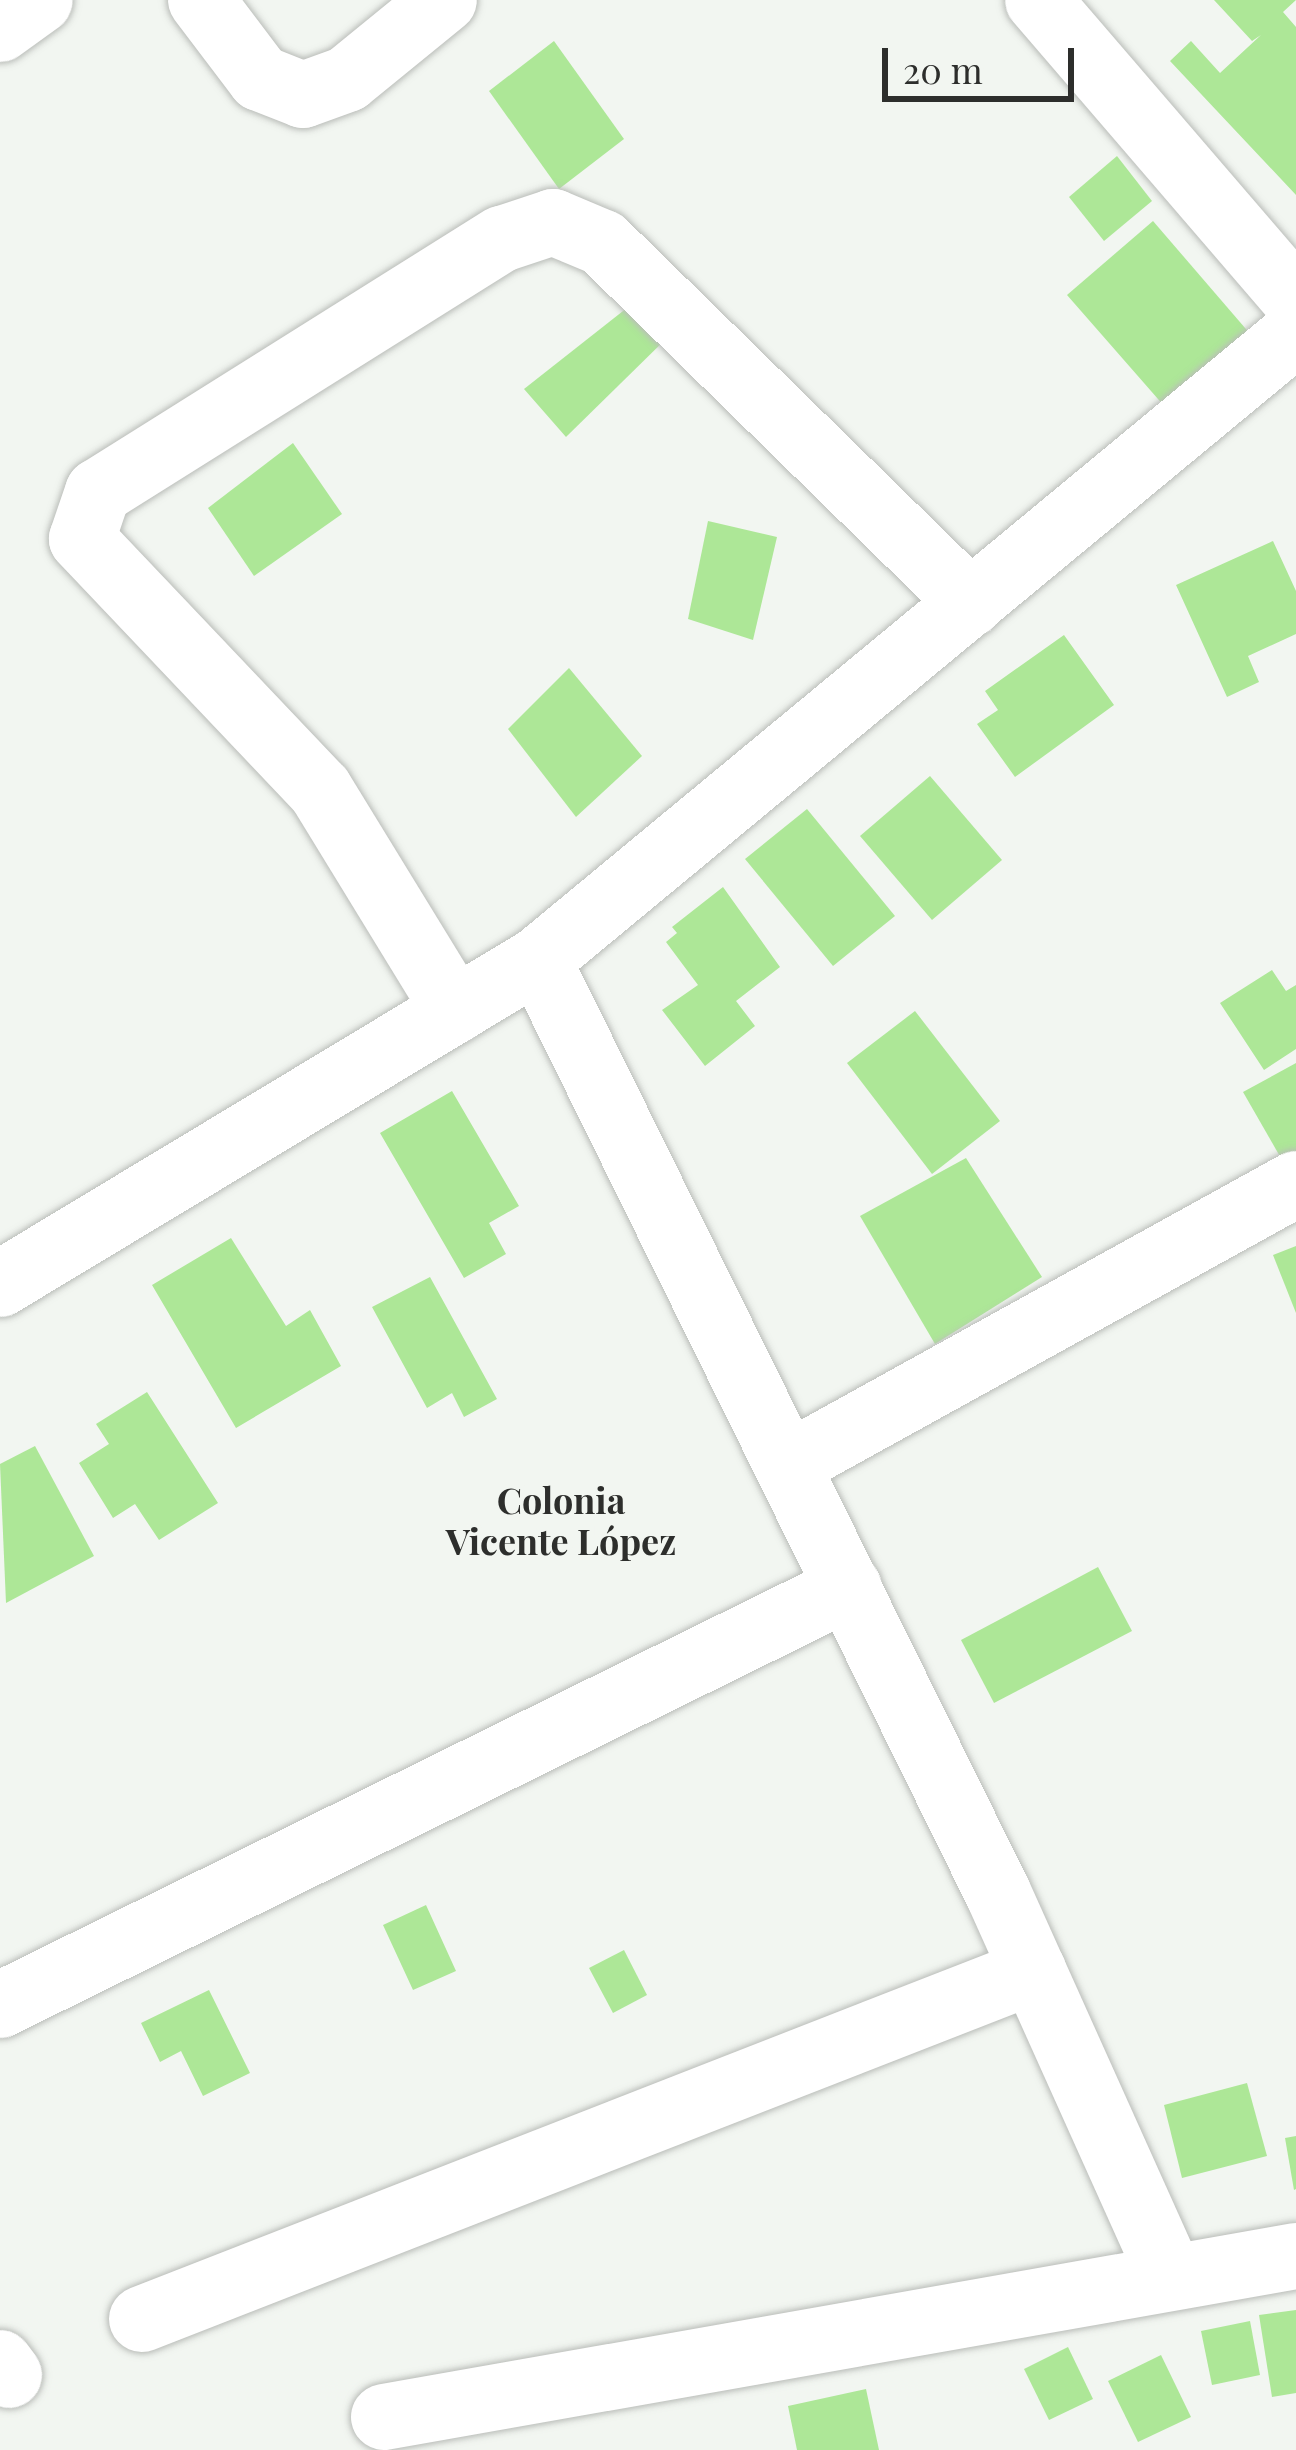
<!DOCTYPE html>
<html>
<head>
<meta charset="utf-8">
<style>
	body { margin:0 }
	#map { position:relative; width:1296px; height:2450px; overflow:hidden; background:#f2f6f1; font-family:"Playfair Display",serif }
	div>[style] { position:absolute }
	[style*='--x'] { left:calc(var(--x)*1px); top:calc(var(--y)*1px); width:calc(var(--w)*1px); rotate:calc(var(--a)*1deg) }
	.building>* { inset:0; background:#ade797 }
	.roads { filter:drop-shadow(0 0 3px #babdb9) drop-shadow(0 0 3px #babdb9) }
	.minor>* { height:66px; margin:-33px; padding:0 33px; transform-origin:33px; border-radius:33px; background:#fff }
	span { translate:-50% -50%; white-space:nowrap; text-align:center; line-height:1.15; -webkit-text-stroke:9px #f2f6f1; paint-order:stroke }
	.neighbourhood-label { font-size:36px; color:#2d2e2c; font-weight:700 }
	.scale { position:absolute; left:882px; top:48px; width:192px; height:54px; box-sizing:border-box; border:6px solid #2d2e2c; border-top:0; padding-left:15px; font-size:36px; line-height:42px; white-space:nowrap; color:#2d2e2c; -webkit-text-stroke:9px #f2f6f1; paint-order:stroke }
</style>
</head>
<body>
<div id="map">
	<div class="building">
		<div style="clip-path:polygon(1214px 0,1296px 0,1283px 12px,1296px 27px,1296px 195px,1170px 61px,1191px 41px,1220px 73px,1261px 35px,1252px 41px)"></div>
		<div style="clip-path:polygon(554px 41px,624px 139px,559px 189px,489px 91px)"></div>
		<div style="clip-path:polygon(1117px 156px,1152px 201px,1104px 241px,1069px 197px)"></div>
		<div style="clip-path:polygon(1153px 221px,1264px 350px,1179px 423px,1067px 295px)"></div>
		<div style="clip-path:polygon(637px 300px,671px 334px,566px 437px,524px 389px)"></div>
		<div style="clip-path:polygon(293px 443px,342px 514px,254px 576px,208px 508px)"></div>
		<div style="clip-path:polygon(708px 521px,777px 537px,753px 640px,688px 619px)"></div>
		<div style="clip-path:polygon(1273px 541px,1296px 591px,1296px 634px,1248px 656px,1259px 682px,1227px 697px,1176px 585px)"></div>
		<div style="clip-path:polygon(1064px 635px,1114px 705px,1015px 777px,977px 724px,998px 710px,985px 691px)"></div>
		<div style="clip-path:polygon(569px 668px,642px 756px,576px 817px,508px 729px)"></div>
		<div style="clip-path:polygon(930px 776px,1002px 860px,932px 920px,860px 836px)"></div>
		<div style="clip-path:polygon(807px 809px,895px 916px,833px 966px,745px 859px)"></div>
		<div style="clip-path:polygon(723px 887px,780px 967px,736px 1001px,755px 1026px,705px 1066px,662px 1010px,698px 985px,666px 942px,677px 933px,672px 927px)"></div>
		<div style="clip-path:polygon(1272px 970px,1286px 991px,1296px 985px,1296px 1049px,1264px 1070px,1220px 1003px)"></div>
		<div style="clip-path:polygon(915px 1011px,1000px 1121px,932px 1174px,847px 1063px)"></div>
		<div style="clip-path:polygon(1296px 1063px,1296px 1171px,1290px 1174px,1243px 1092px)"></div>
		<div style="clip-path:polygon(452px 1091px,519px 1206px,489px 1223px,506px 1254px,464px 1278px,380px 1133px)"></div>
		<div style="clip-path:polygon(966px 1158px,1042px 1277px,935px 1344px,860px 1216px)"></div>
		<div style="clip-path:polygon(231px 1238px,286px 1326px,310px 1310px,341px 1366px,236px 1428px,152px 1285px)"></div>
		<div style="clip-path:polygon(1296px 1246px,1296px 1313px,1273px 1255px)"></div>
		<div style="clip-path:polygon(430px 1277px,497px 1399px,464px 1417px,452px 1393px,427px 1408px,372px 1307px)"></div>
		<div style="clip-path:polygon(147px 1392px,218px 1503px,159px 1540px,135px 1504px,113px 1518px,79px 1463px,109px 1444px,96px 1424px)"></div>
		<div style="clip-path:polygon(35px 1446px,94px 1556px,6px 1603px,0 1464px)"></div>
		<div style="clip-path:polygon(1098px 1567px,1132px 1631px,994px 1703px,961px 1640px)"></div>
		<div style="clip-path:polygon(426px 1905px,456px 1971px,413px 1990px,383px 1925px)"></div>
		<div style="clip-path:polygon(624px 1950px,647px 1995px,613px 2013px,589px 1968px)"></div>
		<div style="clip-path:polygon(209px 1990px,250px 2073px,203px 2096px,181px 2051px,160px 2062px,141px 2023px)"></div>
		<div style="clip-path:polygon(1247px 2083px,1267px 2156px,1182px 2178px,1164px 2105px)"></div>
		<div style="clip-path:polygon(1296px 2136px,1296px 2189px,1294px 2190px,1285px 2138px)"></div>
		<div style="clip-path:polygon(1296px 2310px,1296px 2393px,1272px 2397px,1259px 2315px)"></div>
		<div style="clip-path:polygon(1250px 2321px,1260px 2375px,1212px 2385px,1201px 2331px)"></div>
		<div style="clip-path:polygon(1068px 2347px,1093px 2399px,1049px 2420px,1024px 2369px)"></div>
		<div style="clip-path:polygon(1161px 2355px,1191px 2417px,1138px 2442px,1108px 2381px)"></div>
		<div style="clip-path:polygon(866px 2389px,879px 2450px,797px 2450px,788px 2406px)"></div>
	</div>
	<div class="roads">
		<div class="minor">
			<div style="--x:201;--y:0;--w:98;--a:52.9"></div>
			<div style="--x:260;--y:78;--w:46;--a:21.6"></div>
			<div style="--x:303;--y:95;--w:47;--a:-20"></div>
			<div style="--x:347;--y:79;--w:125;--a:-39.2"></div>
			<div style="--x:1038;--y:0;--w:396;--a:49.3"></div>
			<div style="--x:0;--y:29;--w:49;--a:-35.9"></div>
			<div style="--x:538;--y:960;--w:1040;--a:63.76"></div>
			<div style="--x:998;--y:1893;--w:420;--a:65.8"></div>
			<div style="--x:455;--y:1010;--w:258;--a:-121.5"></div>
			<div style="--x:320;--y:790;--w:346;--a:-133.5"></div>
			<div style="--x:82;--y:539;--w:50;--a:-71.2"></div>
			<div style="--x:98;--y:492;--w:477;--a:-32.1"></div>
			<div style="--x:502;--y:239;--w:54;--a:-18.4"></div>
			<div style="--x:553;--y:222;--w:54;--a:22.8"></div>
			<div style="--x:603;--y:243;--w:515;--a:44.37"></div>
			<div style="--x:0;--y:1284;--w:628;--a:-31.06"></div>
			<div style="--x:538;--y:960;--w:984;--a:-39.6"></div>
			<div style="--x:789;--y:1464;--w:579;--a:-28.91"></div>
			<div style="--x:0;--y:2005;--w:946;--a:-26.21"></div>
			<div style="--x:142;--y:2319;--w:957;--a:-21.33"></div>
			<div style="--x:0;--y:2363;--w:15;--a:53"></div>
			<div style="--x:384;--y:2417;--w:926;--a:-10.01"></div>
		</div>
	</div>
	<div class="neighbourhood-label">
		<span style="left:561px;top:1520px">Colonia<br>Vicente López</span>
	</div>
	<div class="scale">20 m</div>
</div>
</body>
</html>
